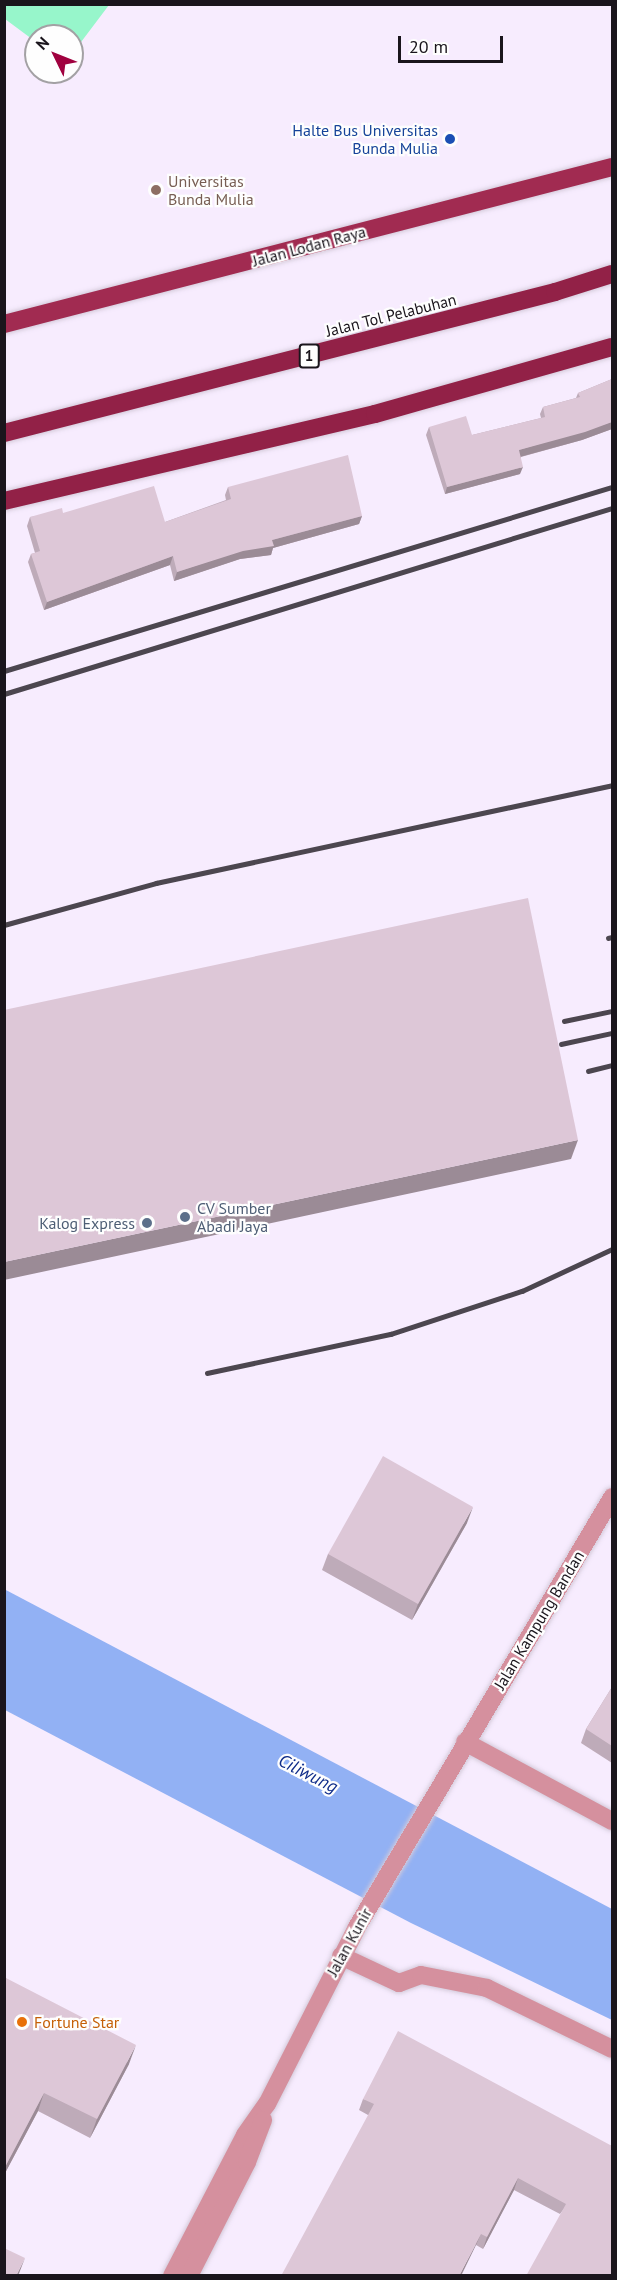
<!DOCTYPE html>
<html>
<head>
<meta charset="utf-8">
<style>
	body { margin:0 }
	#map { position:relative; width:617px; height:2280px; overflow:hidden; background:#f7ecfe; font-family:"PT Sans",sans-serif }
	div>[style] { position:absolute }
	[style*='--x'] { left:calc(var(--x)*1px); top:calc(var(--y)*1px); width:calc(var(--w)*1px); rotate:calc(var(--a)*1deg) }
	.green>* { inset:0; background:#97f6cb }
	.water>* { inset:0; background:#92b1f4 }
	.roads { filter:drop-shadow(0 0 2px #d4cada) drop-shadow(0 0 2px #d4cada) }
	.minor>* { height:18px; margin:-9px; padding:0 9px; transform-origin:9px; border-radius:9px; background:#d5909e }
	.tertiary>* { height:18px; margin:-9px; padding:0 9px; transform-origin:9px; border-radius:9px; background:#d5909e }
	.trunk>* { height:18px; margin:-9px; padding:0 9px; transform-origin:9px; border-radius:9px; background:#a12b51 }
	.motorway>* { height:18px; margin:-9px; padding:0 9px; transform-origin:9px; border-radius:9px; background:#922147 }
	.rail>* { height:4.5px; margin:-2.25px; padding:0 2.25px; transform-origin:2.25px; border-radius:2.25px; background:#4c464f }
	.wall>* { inset:0; background:#beabb9 }
	.shaded-wall>* { inset:0; background:#9b8b96 }
	.building>* { inset:0; background:#ddc7d7 }
	.dots>* { width:16px; height:16px; translate:-50% -50%; box-sizing:border-box; border:3px solid #fefefe; border-radius:50% }
	span { translate:-50% -50%; white-space:nowrap; text-align:center; line-height:1.15; -webkit-text-stroke:4.5px #fefefe; paint-order:stroke }
	.shield-label span { padding:2px 4px; background:#fefefe; border:2px solid; border-radius:4px; -webkit-text-stroke-width:0 }
	.shield-label { font-size:15px; color:#1a151c; font-weight:700 }
	.transit-label { font-size:16px; color:#164399 }
	.right { translate:-100% -50%; text-align:right }
	.education-label { font-size:16px; color:#785e54 }
	.left { translate:0 -50%; text-align:left }
	.street-label { font-size:16px; color:#1a151c }
	.service-label { font-size:16px; color:#4e5e75 }
	.food-label { font-size:16px; color:#c56008 }
	.water-label { font-size:18px; color:#0f2c89; font-style:italic }
	.frame { position:absolute; inset:0; border:6px solid #1a151c; pointer-events:none }
	.north { position:absolute; left:24px; top:24px; width:60px; height:60px; box-sizing:border-box; background:#fefefe; border:2px solid #a3a1a4; border-radius:50%; rotate:313deg; font-size:16px; font-weight:700; line-height:24px; text-align:center; color:#1a151c }
	.north::after { content:''; display:block; margin:auto; width:21px; height:27px; background:#a0013f; clip-path:polygon(50% 0,100% 100%,50% 72%,0 100%) }
	.scale { position:absolute; left:398px; top:36px; width:105px; height:27px; box-sizing:border-box; border:3px solid #1a151c; border-top:0; padding-left:8px; font-size:18px; line-height:21px; white-space:nowrap; color:#1a151c; -webkit-text-stroke:4px #fefefe; paint-order:stroke }
</style>
</head>
<body>
<div id="map">
	<div class="green">
		<div style="clip-path:polygon(5px 4px,109px 4px,109px 5px,72px 54px,72px 36px,36px 36px,36px 42px,5px 19px)"></div>
	</div>
	<div class="water">
		<div style="clip-path:polygon(4px 1589px,612px 1909px,612px 2020px,411px 1923px,5px 1710px)"></div>
	</div>
	<div class="roads">
		<div class="minor">
			<div style="--x:465;--y:1742;--w:167;--a:28.3"></div>
			<div style="--x:341;--y:1956;--w:64;--a:25"></div>
			<div style="--x:399;--y:1983;--w:23;--a:-20"></div>
			<div style="--x:421;--y:1975;--w:67;--a:11.1"></div>
			<div style="--x:487;--y:1988;--w:139;--a:26"></div>
		</div>
		<div class="tertiary">
			<div style="--x:172;--y:2276;--w:159;--a:-62.6"></div>
			<div style="--x:245;--y:2135;--w:38;--a:-55"></div>
			<div style="--x:267;--y:2104;--w:199;--a:-63"></div>
			<div style="--x:357;--y:1927;--w:500;--a:-59.3"></div>
			<div style="--x:189;--y:2276;--w:128;--a:-63"></div>
			<div style="--x:247;--y:2162;--w:45;--a:-69.1"></div>
		</div>
		<div class="trunk">
			<div style="--x:4;--y:324;--w:628;--a:-14.48"></div>
		</div>
		<div class="motorway">
			<div style="--x:4;--y:433;--w:569;--a:-14.35"></div>
			<div style="--x:555;--y:292;--w:60;--a:-17.5"></div>
			<div style="--x:4;--y:501;--w:381;--a:-13.2"></div>
			<div style="--x:375;--y:414;--w:246;--a:-15.8"></div>
		</div>
	</div>
	<div class="rail">
		<div style="--x:4;--y:671;--w:635;--a:-16.84"></div>
		<div style="--x:4;--y:694;--w:636;--a:-17.01"></div>
		<div style="--x:4;--y:925;--w:158;--a:-15.4"></div>
		<div style="--x:156;--y:883;--w:466;--a:-12.1"></div>
		<div style="--x:608;--y:938;--w:4;--a:-14"></div>
		<div style="--x:564;--y:1021;--w:49;--a:-11.8"></div>
		<div style="--x:561;--y:1044;--w:52;--a:-12.2"></div>
		<div style="--x:588;--y:1071;--w:25;--a:-14"></div>
		<div style="--x:207;--y:1373;--w:188;--a:-12"></div>
		<div style="--x:391;--y:1334;--w:138;--a:-18.2"></div>
		<div style="--x:522;--y:1291;--w:99;--a:-25"></div>
	</div>
	<div class="wall">
		<div style="clip-path:polygon(612px 379px,612px 429px,582px 440px,521px 457px,520px 474px,445px 494px,426px 435px,429px 427px,472px 435px,541px 418px,540px 414px,543px 407px,576px 398px,578px 393px)"></div>
		<div style="clip-path:polygon(228px 487px,362px 516px,359px 524px,273px 548px,271px 555px,240px 559px,174px 581px,170px 565px,44px 610px,28px 562px,31px 554px,35px 553px,27px 526px,30px 517px,63px 513px,165px 522px,226px 500px,225px 495px)"></div>
		<div style="clip-path:polygon(467px 1523px,412px 1620px,322px 1570px,328px 1554px)"></div>
		<div style="clip-path:polygon(612px 1687px,612px 1763px,581px 1743px,586px 1729px)"></div>
		<div style="clip-path:polygon(4px 1977px,129px 2064px,90px 2138px,38px 2111px,4px 2175px)"></div>
		<div style="clip-path:polygon(363px 2099px,612px 2146px,560px 2214px,514px 2190px,483px 2249px,476px 2245px,368px 2115px,359px 2110px)"></div>
	</div>
	<div class="shaded-wall">
		<div style="clip-path:polygon(612px 422px,612px 429px,582px 440px,516px 458px,519px 450px)"></div>
		<div style="clip-path:polygon(523px 467px,520px 474px,445px 494px,447px 487px)"></div>
		<div style="clip-path:polygon(362px 516px,359px 524px,273px 548px,271px 555px,240px 559px,174px 581px,177px 572px,272px 540px)"></div>
		<div style="clip-path:polygon(173px 556px,170px 565px,44px 610px,47px 602px)"></div>
		<div style="clip-path:polygon(578px 1140px,571px 1159px,4px 1280px,4px 1262px)"></div>
		<div style="clip-path:polygon(473px 1507px,467px 1523px,412px 1620px,418px 1604px)"></div>
		<div style="clip-path:polygon(136px 2045px,129px 2064px,90px 2138px,97px 2119px)"></div>
		<div style="clip-path:polygon(44px 2093px,38px 2111px,4px 2175px,4px 2169px)"></div>
		<div style="clip-path:polygon(518px 2178px,514px 2190px,483px 2249px,487px 2237px)"></div>
		<div style="clip-path:polygon(481px 2234px,476px 2245px,461px 2276px,459px 2276px)"></div>
		<div style="clip-path:polygon(25px 2258px,18px 2276px,16px 2276px)"></div>
	</div>
	<div class="building">
		<div style="clip-path:polygon(612px 379px,612px 422px,585px 432px,519px 450px,523px 467px,447px 487px,429px 427px,466px 416px,472px 435px,545px 417px,543px 407px,580px 397px,578px 393px)"></div>
		<div style="clip-path:polygon(348px 455px,362px 516px,272px 540px,274px 546px,243px 551px,177px 572px,173px 556px,47px 602px,31px 554px,40px 551px,30px 517px,62px 508px,63px 513px,154px 486px,165px 522px,231px 499px,228px 487px)"></div>
		<div style="clip-path:polygon(528px 898px,578px 1140px,4px 1262px,4px 1010px)"></div>
		<div style="clip-path:polygon(383px 1456px,473px 1507px,418px 1604px,328px 1554px)"></div>
		<div style="clip-path:polygon(612px 1687px,612px 1746px,586px 1729px)"></div>
		<div style="clip-path:polygon(4px 1977px,136px 2045px,97px 2119px,44px 2093px,4px 2169px)"></div>
		<div style="clip-path:polygon(398px 2031px,612px 2146px,612px 2276px,526px 2276px,566px 2204px,518px 2178px,487px 2237px,481px 2234px,459px 2276px,281px 2276px,374px 2104px,363px 2099px)"></div>
		<div style="clip-path:polygon(4px 2248px,25px 2258px,16px 2276px,4px 2276px)"></div>
	</div>
	<div class="dots">
		<div style="left:450px;top:139px;background:#1a4fb4"></div>
		<div style="left:156px;top:190px;background:#8d6e63"></div>
		<div style="left:185px;top:1217px;background:#5c6f8a"></div>
		<div style="left:147px;top:1223px;background:#5c6f8a"></div>
		<div style="left:22px;top:2022px;background:#e8710a"></div>
	</div>
	<div class="shield-label">
		<span style="left:309px;top:356px">1</span>
	</div>
	<div class="transit-label">
		<span class="right" style="left:438px;top:139px">Halte Bus Universitas<br>Bunda Mulia</span>
	</div>
	<div class="education-label">
		<span class="left" style="left:168px;top:190px">Universitas<br>Bunda Mulia</span>
	</div>
	<div class="street-label">
		<span style="left:309px;top:246px;rotate:-15deg">Jalan Lodan Raya</span>
		<span style="left:391px;top:315px;rotate:-14deg">Jalan Tol Pelabuhan</span>
		<span style="left:539px;top:1620px;rotate:-59deg">Jalan Kampung Bandan</span>
		<span style="left:349px;top:1942px;rotate:-61deg">Jalan Kunir</span>
	</div>
	<div class="service-label">
		<span class="left" style="left:197px;top:1217px">CV Sumber<br>Abadi Jaya</span>
		<span class="right" style="left:135px;top:1223px">Kalog Express</span>
	</div>
	<div class="food-label">
		<span class="left" style="left:34px;top:2022px">Fortune Star</span>
	</div>
	<div class="water-label">
		<span style="left:308px;top:1774px;rotate:27deg">Ciliwung</span>
	</div>
	<div class="frame"></div>
	<div class="north">N</div>
	<div class="scale">20 m</div>
</div>
</body>
</html>
